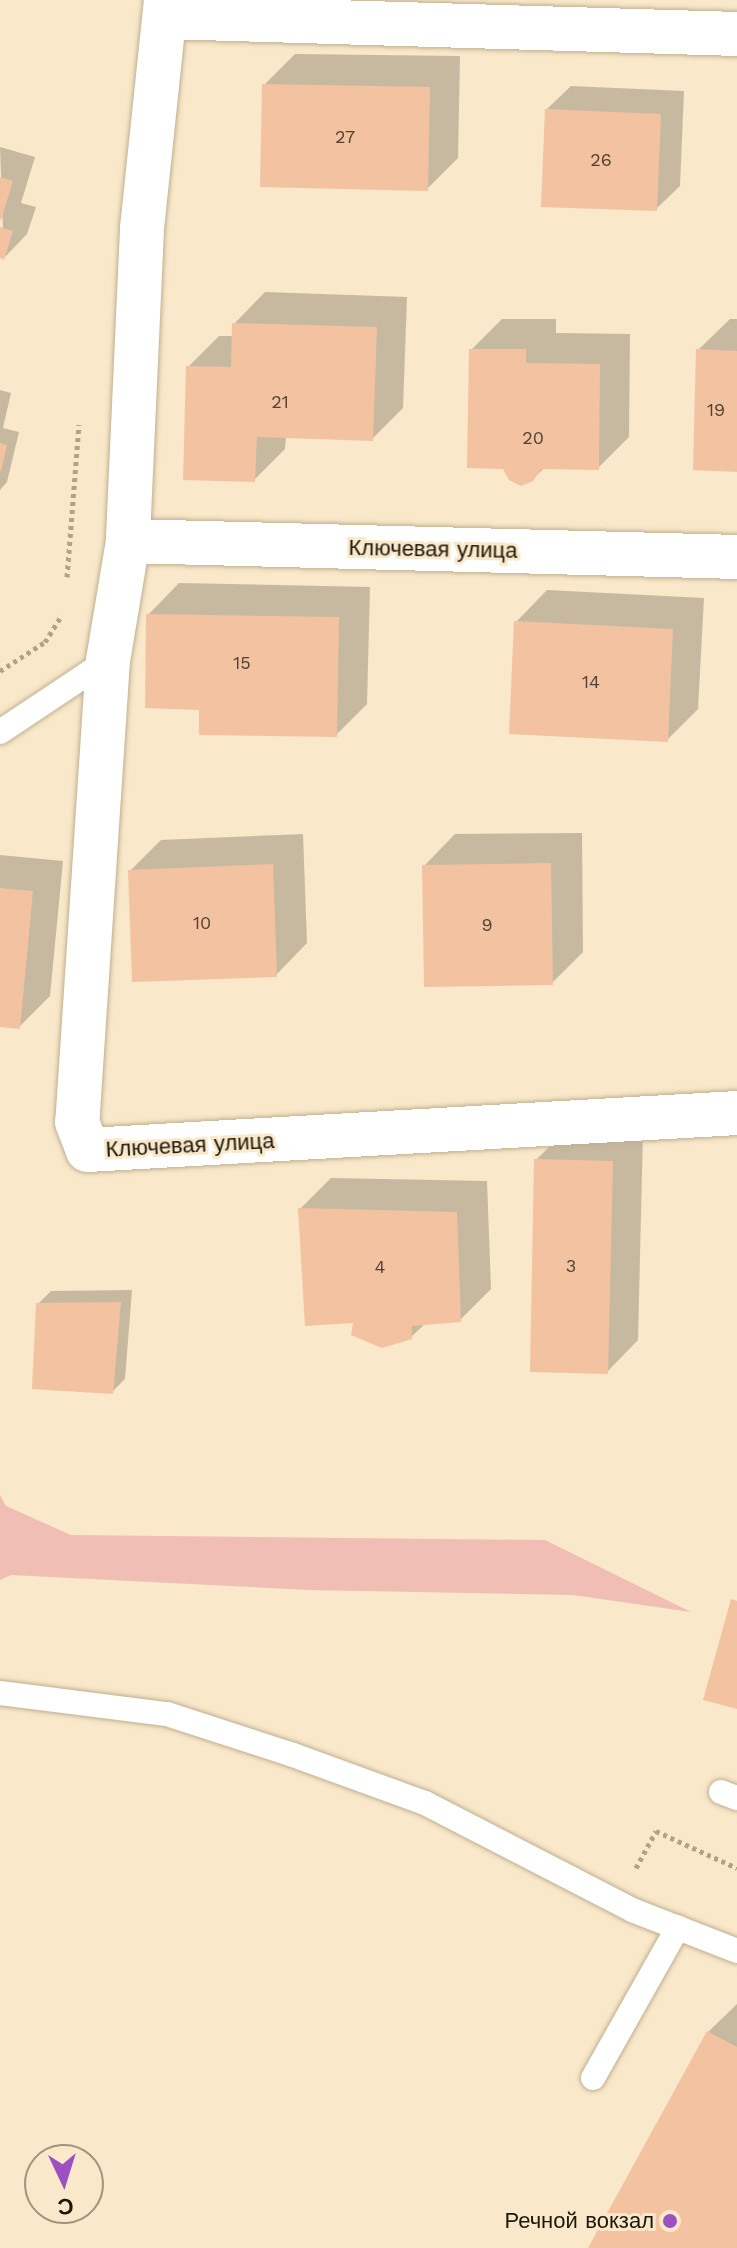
<!DOCTYPE html>
<html>
<head>
<meta charset="utf-8">
<style>
	body { margin:0 }
	#map { position:relative; width:737px; height:2248px; overflow:hidden; background:#f9e8c9; font-family:"Work Sans",sans-serif }
	div>[style] { position:absolute }
	[style*='--x'] { left:calc(var(--x)*1px); top:calc(var(--y)*1px); width:calc(var(--w)*1px); rotate:calc(var(--a)*1deg) }
	.green>* { inset:0; background:#f0beb4 }
	.shadow>* { inset:0; background:#0003 }
	.building>* { inset:0; background:#f3c2a0 }
	.path>* { height:5px; margin-top:-2.5px; transform-origin:0; background:repeating-linear-gradient(90deg,#b0a38a 0 4px,transparent 0 8px) }
	.roads { filter:drop-shadow(0 0 2px #bfaf91) drop-shadow(0 0 2px #bfaf91) }
	.lane>* { height:24px; margin:-12px; padding:0 12px; transform-origin:12px; border-radius:12px; background:#fff }
	.street>* { height:44px; margin:-22px; padding:0 22px; transform-origin:22px; border-radius:22px; background:#fff }
	.dots>* { width:22px; height:22px; translate:-50% -50%; box-sizing:border-box; border:4px solid #f9e8c9; border-radius:50% }
	span { translate:-50% -50%; white-space:nowrap; text-align:center; line-height:1.15; -webkit-text-stroke:6px #f9e8c9; paint-order:stroke }
	.number-label { font-size:18px; color:#524231 }
	.number-label span { -webkit-text-stroke-width:0 }
	.street-label { font-size:22px; color:#1d170c }
	.poi-label { font-size:22px; color:#1d170c }
	.right { translate:-100% -50%; text-align:right }
	.north { position:absolute; left:24px; top:2144px; width:80px; height:80px; box-sizing:border-box; background:#f9e8c9; border:2px solid #a1947d; border-radius:50%; rotate:176deg; font-size:22px; font-weight:700; line-height:32px; text-align:center; color:#1d170c }
	.north::after { content:''; display:block; margin:auto; width:28px; height:36px; background:#9d50c1; clip-path:polygon(50% 0,100% 100%,50% 72%,0 100%) }
</style>
</head>
<body>
<div id="map">
	<div class="green">
		<div style="clip-path:polygon(0 1495px,6px 1506px,71px 1535px,545px 1540px,691px 1612px,573px 1595px,309px 1590px,11px 1575px,0 1580px)"></div>
	</div>
	<div class="shadow">
		<div style="clip-path:polygon(295px 54px,460px 56px,458px 158px,427px 189px,264px 85px)"></div>
		<div style="clip-path:polygon(571px 86px,684px 91px,680px 186px,656px 209px,547px 109px)"></div>
		<div style="clip-path:polygon(0 147px,35px 157px,21px 203px,36px 207px,27px 234px,4px 258px)"></div>
		<div style="clip-path:polygon(265px 292px,407px 297px,403px 408px,372px 439px,286px 436px,285px 449px,254px 480px,188px 367px,219px 336px,234px 336px,234px 324px)"></div>
		<div style="clip-path:polygon(502px 319px,556px 319px,556px 333px,630px 334px,629px 437px,598px 468px,545px 467px,532px 480px,471px 350px)"></div>
		<div style="clip-path:polygon(730px 319px,737px 319px,737px 470px,698px 350px)"></div>
		<div style="clip-path:polygon(0 390px,11px 393px,3px 428px,19px 432px,7px 482px,0 490px)"></div>
		<div style="clip-path:polygon(179px 583px,370px 587px,367px 704px,336px 735px,201px 708px,148px 615px)"></div>
		<div style="clip-path:polygon(547px 590px,704px 598px,698px 709px,667px 740px,516px 622px)"></div>
		<div style="clip-path:polygon(582px 833px,583px 952px,552px 983px,424px 866px,455px 834px)"></div>
		<div style="clip-path:polygon(303px 834px,307px 943px,276px 975px,130px 871px,161px 840px)"></div>
		<div style="clip-path:polygon(0 855px,63px 861px,50px 996px,19px 1027px,0 1025px)"></div>
		<div style="clip-path:polygon(567px 1129px,643px 1131px,638px 1340px,607px 1372px,536px 1160px)"></div>
		<div style="clip-path:polygon(331px 1178px,487px 1181px,491px 1289px,460px 1320px,426px 1323px,411px 1337px,355px 1321px,300px 1209px)"></div>
		<div style="clip-path:polygon(132px 1290px,125px 1379px,112px 1392px,38px 1304px,51px 1291px)"></div>
		<div style="clip-path:polygon(737px 2004px,737px 2248px,590px 2248px,708px 2032px)"></div>
	</div>
	<div class="building">
		<div style="clip-path:polygon(262px 84px,430px 87px,428px 191px,260px 187px)"></div>
		<div style="clip-path:polygon(545px 109px,661px 114px,657px 211px,541px 207px)"></div>
		<div style="clip-path:polygon(0 177px,13px 181px,1px 220px,0 220px)"></div>
		<div style="clip-path:polygon(0 227px,13px 231px,4px 260px,0 258px)"></div>
		<div style="clip-path:polygon(232px 323px,377px 327px,373px 441px,257px 437px,255px 482px,183px 480px,186px 366px,231px 367px)"></div>
		<div style="clip-path:polygon(469px 349px,526px 349px,526px 363px,600px 364px,599px 470px,541px 469px,533px 481px,521px 486px,509px 480px,503px 469px,467px 468px)"></div>
		<div style="clip-path:polygon(696px 349px,737px 351px,737px 472px,693px 470px)"></div>
		<div style="clip-path:polygon(0 443px,7px 445px,1px 471px,0 471px)"></div>
		<div style="clip-path:polygon(146px 614px,339px 617px,337px 737px,199px 735px,199px 710px,145px 708px)"></div>
		<div style="clip-path:polygon(514px 621px,673px 629px,668px 742px,509px 734px)"></div>
		<div style="clip-path:polygon(551px 863px,553px 985px,424px 987px,422px 865px)"></div>
		<div style="clip-path:polygon(273px 864px,277px 977px,132px 982px,128px 870px)"></div>
		<div style="clip-path:polygon(0 888px,33px 891px,20px 1029px,0 1027px)"></div>
		<div style="clip-path:polygon(534px 1159px,613px 1161px,608px 1374px,530px 1372px)"></div>
		<div style="clip-path:polygon(298px 1208px,457px 1212px,461px 1322px,412px 1326px,412px 1339px,382px 1348px,351px 1335px,353px 1323px,305px 1326px)"></div>
		<div style="clip-path:polygon(121px 1302px,113px 1394px,32px 1389px,36px 1303px)"></div>
		<div style="clip-path:polygon(731px 1599px,737px 1601px,737px 1709px,703px 1700px)"></div>
		<div style="clip-path:polygon(707px 2031px,737px 2047px,737px 2248px,588px 2248px)"></div>
	</div>
	<div class="path">
		<div style="--x:67;--y:577;--w:153;--a:-85.5"></div>
		<div style="--x:0;--y:671;--w:54;--a:-32.8"></div>
		<div style="--x:45;--y:642;--w:32;--a:-58"></div>
		<div style="--x:636;--y:1868;--w:42;--a:-61.6"></div>
		<div style="--x:656;--y:1831;--w:89;--a:24.6"></div>
	</div>
	<div class="roads">
		<div class="lane">
			<div style="--x:0;--y:732;--w:130;--a:-33.7"></div>
			<div style="--x:0;--y:1693;--w:168;--a:7.2"></div>
			<div style="--x:167;--y:1714;--w:133;--a:18"></div>
			<div style="--x:293;--y:1755;--w:140;--a:20"></div>
			<div style="--x:425;--y:1803;--w:233;--a:27.3"></div>
			<div style="--x:632;--y:1910;--w:113;--a:21.3"></div>
			<div style="--x:721;--y:1792;--w:17;--a:21"></div>
			<div style="--x:593;--y:2078;--w:173;--a:-60.6"></div>
		</div>
		<div class="street">
			<div style="--x:166;--y:0;--w:230;--a:96"></div>
			<div style="--x:142;--y:229;--w:312;--a:92.6"></div>
			<div style="--x:128;--y:541;--w:121;--a:99.5"></div>
			<div style="--x:108;--y:660;--w:463;--a:93.8"></div>
			<div style="--x:77;--y:1122;--w:30;--a:69"></div>
			<div style="--x:88;--y:1150;--w:650;--a:-3.26"></div>
			<div style="--x:165;--y:17;--w:572;--a:1.7"></div>
			<div style="--x:128;--y:541;--w:609;--a:1.5"></div>
		</div>
	</div>
	<div class="dots">
		<div style="left:670px;top:2221px;background:#9d50c1"></div>
	</div>
	<div class="number-label">
		<span style="left:345px;top:137px">27</span>
		<span style="left:601px;top:160px">26</span>
		<span style="left:280px;top:402px">21</span>
		<span style="left:716px;top:410px">19</span>
		<span style="left:533px;top:438px">20</span>
		<span style="left:242px;top:663px">15</span>
		<span style="left:591px;top:682px">14</span>
		<span style="left:202px;top:923px">10</span>
		<span style="left:487px;top:925px">9</span>
		<span style="left:571px;top:1266px">3</span>
		<span style="left:380px;top:1267px">4</span>
	</div>
	<div class="street-label">
		<span style="left:433px;top:549px;rotate:1deg">Ключевая улица</span>
		<span style="left:190px;top:1145px;rotate:-3deg">Ключевая улица</span>
	</div>
	<div class="poi-label">
		<span class="right" style="left:654px;top:2221px">Речной вокзал</span>
	</div>
	<div class="north">С</div>
</div>
</body>
</html>
